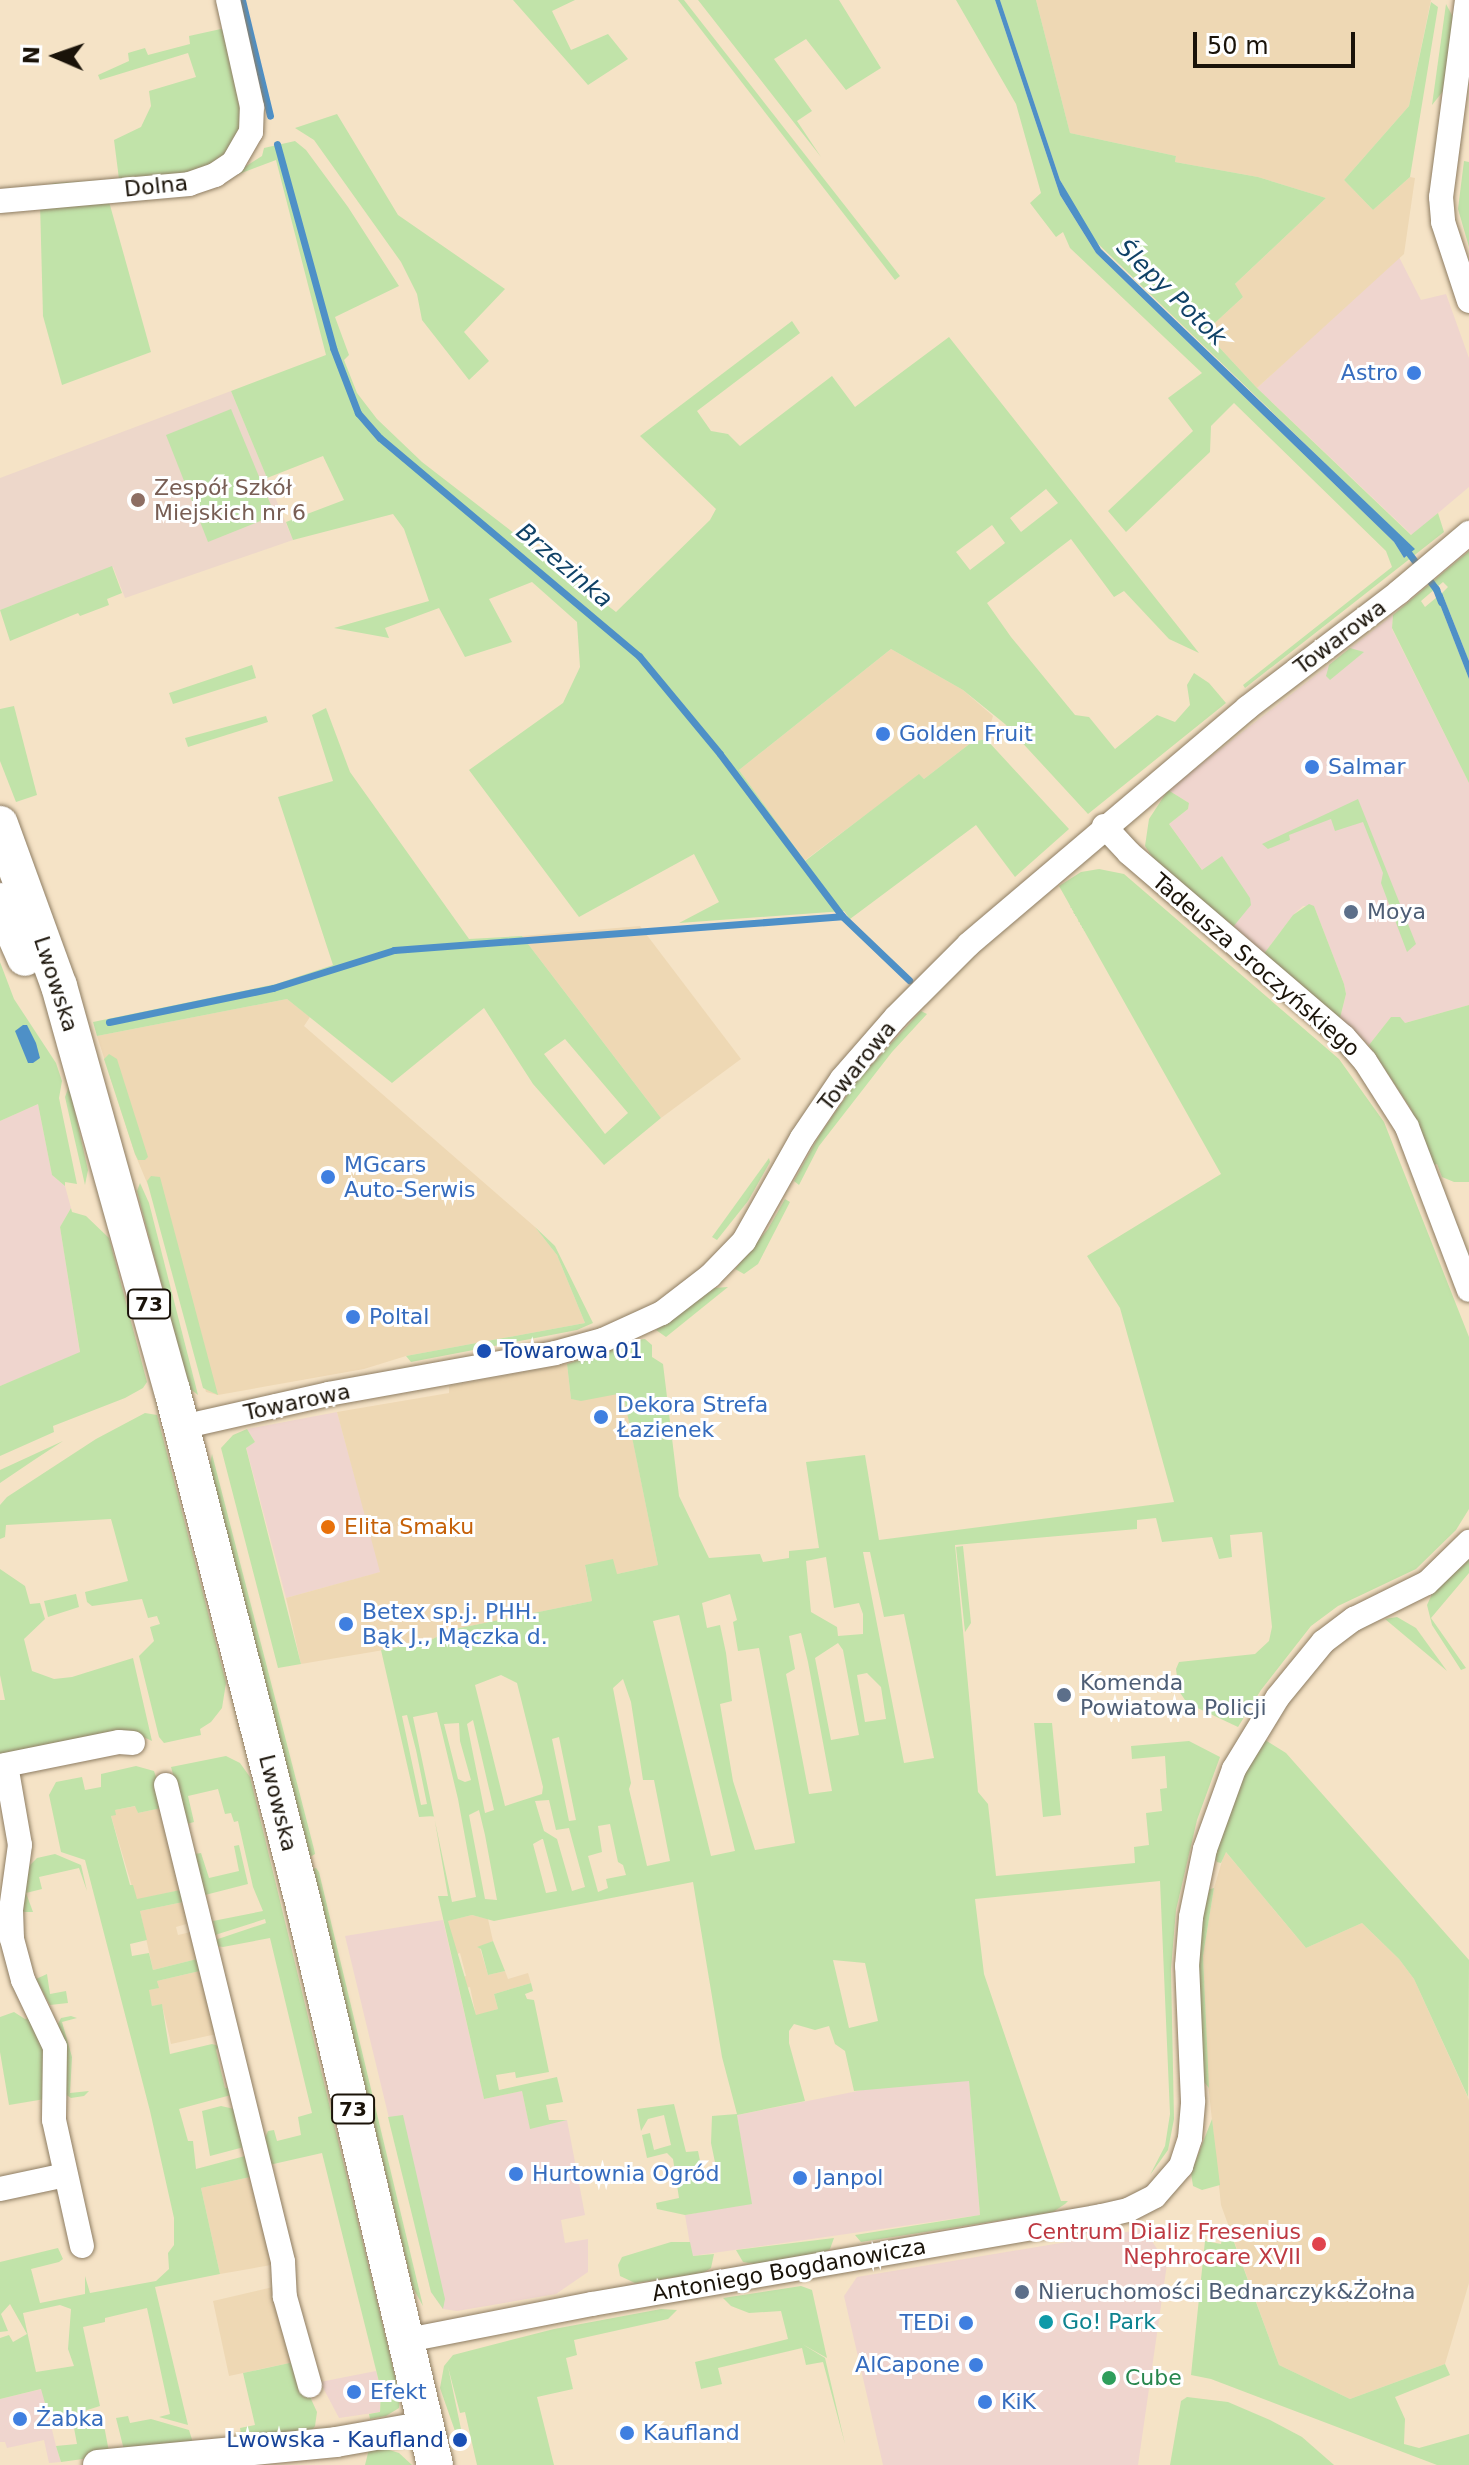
<!DOCTYPE html>
<html>
<head>
<meta charset="utf-8">
<style>
	body { margin:0 }
	#map { position:relative; width:1469px; height:2465px; overflow:hidden; background:#f5e3c6; font-family:"DejaVu Sans",sans-serif }
	div>[style] { position:absolute }
	[style*='--x'] { left:calc(var(--x)*1px); top:calc(var(--y)*1px); width:calc(var(--w)*1px); rotate:calc(var(--a)*1deg) }
	.commercial>* { inset:0; background:#efd5ce }
	.built>* { inset:0; background:#eed8b4 }
	.education>* { inset:0; background:#edd7ca }
	.green>* { inset:0; background:#c1e3a9 }
	.water>* { inset:0; background:#4e90c7 }
	.stream>* { height:7px; margin:-3.5px; padding:0 3.5px; transform-origin:3.5px; border-radius:3.5px; background:#4e90c7 }
	.roads { filter:drop-shadow(0 0 2px #8e7d63) drop-shadow(0 0 2px #8e7d63) }
	.minor>* { height:24px; margin:-12px; padding:0 12px; transform-origin:12px; border-radius:12px; background:#fff }
	.tertiary>* { height:30px; margin:-15px; padding:0 15px; transform-origin:15px; border-radius:15px; background:#fff }
	.primary>* { height:36px; margin:-18px; padding:0 18px; transform-origin:18px; border-radius:18px; background:#fff }
	.dots>* { width:22px; height:22px; translate:-50% -50%; box-sizing:border-box; border:4px solid #fff; border-radius:50% }
	span { translate:-50% -50%; white-space:nowrap; text-align:center; line-height:1.15; -webkit-text-stroke:6px #fff; paint-order:stroke }
	.shield-label span { padding:2px 6px; background:#fff; border:2px solid; border-radius:6px; -webkit-text-stroke-width:0 }
	.shield-label { font-size:20px; color:#1a1309; font-weight:700 }
	.street-label { font-size:22px; color:#1a1309 }
	.shop-label { font-size:22px; color:#366cbe }
	.right { translate:-100% -50%; text-align:right }
	.left { translate:0 -50%; text-align:left }
	.education-label { font-size:22px; color:#785e54 }
	.service-label { font-size:22px; color:#4e5e75 }
	.transit-label { font-size:22px; color:#164399 }
	.food-label { font-size:22px; color:#c56008 }
	.health-label { font-size:22px; color:#be3a42 }
	.culture-label { font-size:22px; color:#0d838f }
	.leisure-label { font-size:22px; color:#27864d }
	.water-label { font-size:24px; color:#104267; font-style:italic }
	.north { position:absolute; left:16px; top:16px; width:80px; height:80px; -webkit-text-stroke:6px #fff; paint-order:stroke; rotate:272deg; font-size:22px; font-weight:700; line-height:32px; text-align:center; color:#1a1309 }
	.north::after { content:''; display:block; margin:auto; width:28px; height:36px; background:#1a1309; clip-path:polygon(50% 0,100% 100%,50% 72%,0 100%) }
	.scale { position:absolute; left:1193px; top:32px; width:162px; height:36px; box-sizing:border-box; border:4px solid #1a1309; border-top:0; padding-left:10px; font-size:24px; line-height:28px; white-space:nowrap; color:#1a1309; -webkit-text-stroke:6px #fff; paint-order:stroke }
</style>
</head>
<body>
<div id="map">
	<div class="commercial">
		<div style="clip-path:polygon(1399px 257px,1421px 300px,1446px 294px,1469px 358px,1469px 487px,1412px 535px,1257px 388px)"></div>
		<div style="clip-path:polygon(1393px 615px,1392px 629px,1469px 783px,1469px 1005px,1405px 1023px,1391px 1017px,1369px 1045px,1340px 1018px,1346px 994px,1344px 984px,1314px 906px,1303px 906px,1293px 915px,1263px 955px,1230px 926px,1222px 856px,1203px 871px,1169px 824px,1188px 809px,1189px 803px,1168px 790px)"></div>
		<div style="clip-path:polygon(38px 1104px,52px 1175px,65px 1186px,71px 1208px,60px 1227px,80px 1353px,0 1386px,0 1121px)"></div>
		<div style="clip-path:polygon(337px 1412px,381px 1572px,286px 1598px,246px 1447px,255px 1442px,247px 1429px)"></div>
		<div style="clip-path:polygon(443px 1920px,484px 2099px,522px 2091px,530px 2128px,567px 2120px,585px 2215px,561px 2220px,565px 2243px,588px 2239px,588px 2272px,556px 2294px,457px 2311px,443px 2309px,431px 2292px,345px 1936px)"></div>
		<div style="clip-path:polygon(969px 2080px,980px 2215px,692px 2256px,685px 2215px,751px 2203px,737px 2115px,868px 2089px)"></div>
		<div style="clip-path:polygon(1144px 2229px,1167px 2264px,1138px 2465px,883px 2465px,844px 2296px,857px 2277px)"></div>
		<div style="clip-path:polygon(376px 2371px,381px 2390px,380px 2412px,339px 2418px,320px 2382px)"></div>
		<div style="clip-path:polygon(42px 2389px,56px 2446px,61px 2462px,49px 2463px,44px 2440px,7px 2448px,5px 2442px,0 2442px,0 2399px)"></div>
	</div>
	<div class="built">
		<div style="clip-path:polygon(1036px 0,1431px 0,1409px 106px,1344px 180px,1373px 210px,1410px 177px,1415px 178px,1404px 254px,1257px 388px,1205px 332px,1243px 297px,1234px 285px,1326px 198px,1258px 177px,1175px 162px,1176px 156px,1070px 133px)"></div>
		<div style="clip-path:polygon(891px 649px,963px 690px,993px 716px,986px 739px,972px 742px,924px 779px,919px 775px,804px 861px,739px 770px)"></div>
		<div style="clip-path:polygon(640px 926px,741px 1059px,661px 1118px,522px 936px)"></div>
		<div style="clip-path:polygon(287px 999px,310px 1017px,304px 1026px,535px 1227px,557px 1255px,585px 1323px,406px 1356px,364px 1369px,218px 1395px,206px 1392px,155px 1202px,135px 1154px,97px 1036px)"></div>
		<div style="clip-path:polygon(567px 1364px,571px 1399px,581px 1400px,623px 1392px,658px 1565px,617px 1574px,585px 1566px,592px 1601px,450px 1630px,425px 1643px,301px 1664px,286px 1598px,380px 1572px,337px 1412px,449px 1393px,449px 1386px)"></div>
		<div style="clip-path:polygon(136px 1806px,138px 1813px,166px 1807px,185px 1889px,136px 1900px,111px 1816px,115px 1810px)"></div>
		<div style="clip-path:polygon(1225px 1851px,1306px 1948px,1362px 1923px,1399px 1959px,1414px 1979px,1469px 2100px,1469px 2283px,1445px 2364px,1350px 2399px,1279px 2365px,1221px 2205px,1208px 2083px,1203px 1956px,1214px 1888px)"></div>
		<div style="clip-path:polygon(188px 1901px,193px 1922px,176px 1927px,178px 1935px,195px 1931px,201px 1958px,153px 1970px,140px 1911px)"></div>
		<div style="clip-path:polygon(472px 1915px,488px 1919px,493px 1941px,477px 1948px,480px 1948px,488px 1975px,505px 1971px,508px 1979px,528px 1973px,531px 1983px,494px 1994px,498px 2009px,476px 2016px,470px 1987px,466px 1988px,463px 1977px,466px 1976px,460px 1953px,457px 1954px,447px 1921px)"></div>
		<div style="clip-path:polygon(204px 1970px,221px 2033px,171px 2044px,162px 2005px,152px 2006px,148px 1990px,158px 1988px,157px 1981px)"></div>
		<div style="clip-path:polygon(250px 2177px,277px 2264px,220px 2274px,201px 2188px)"></div>
		<div style="clip-path:polygon(277px 2286px,294px 2362px,229px 2376px,213px 2301px)"></div>
	</div>
	<div class="education">
		<div style="clip-path:polygon(231px 391px,293px 540px,125px 598px,113px 567px,0 610px,0 478px)"></div>
	</div>
	<div class="green">
		<div style="clip-path:polygon(513px 0,575px 0,552px 11px,571px 50px,608px 34px,628px 59px,588px 85px)"></div>
		<div style="clip-path:polygon(678px 0,684px 0,900px 276px,895px 280px)"></div>
		<div style="clip-path:polygon(698px 0,839px 0,881px 68px,846px 90px,806px 39px,774px 59px,812px 111px,797px 121px,821px 157px)"></div>
		<div style="clip-path:polygon(956px 0,995px 0,1060px 195px,1096px 253px,1394px 542px,1404px 558px,1414px 549px,1091px 237px,1060px 180px,1000px 0,1036px 0,1070px 133px,1176px 156px,1175px 162px,1258px 177px,1326px 198px,1235px 284px,1243px 297px,1205px 332px,1257px 388px,1411px 535px,1438px 513px,1444px 532px,1245px 688px,1243px 685px,1392px 567px,1386px 551px,1234px 403px,1211px 426px,1210px 452px,1126px 532px,1108px 511px,1193px 431px,1168px 398px,1202px 373px,1070px 248px,1063px 232px,1056px 237px,1030px 203px,1041px 193px,1016px 104px)"></div>
		<div style="clip-path:polygon(1431px 2px,1438px 7px,1410px 177px,1373px 210px,1344px 180px,1409px 106px)"></div>
		<div style="clip-path:polygon(1446px 4px,1453px 17px,1444px 90px,1432px 105px)"></div>
		<div style="clip-path:polygon(230px 27px,247px 108px,242px 144px,203px 173px,13px 194px,55px 183px,119px 179px,114px 140px,141px 127px,151px 106px,149px 91px,196px 77px,188px 53px,100px 80px,98px 75px,129px 61px,128px 53px,145px 48px,148px 55px,190px 44px,189px 36px)"></div>
		<div style="clip-path:polygon(337px 114px,398px 215px,505px 289px,464px 332px,489px 361px,469px 380px,422px 320px,417px 294px,401px 262px,314px 140px,295px 128px)"></div>
		<div style="clip-path:polygon(evenodd,295px 141px,306px 150px,348px 207px,399px 286px,335px 317px,349px 355px,344px 360px,357px 393px,377px 419px,422px 462px,616px 612px,710px 520px,716px 509px,640px 436px,792px 321px,800px 333px,697px 411px,711px 431px,728px 434px,740px 446px,832px 376px,855px 407px,949px 337px,1199px 653px,1169px 639px,1124px 591px,1114px 597px,1071px 539px,987px 603px,1011px 637px,1075px 715px,1089px 717px,1115px 749px,1157px 715px,1175px 722px,1190px 705px,1187px 685px,1194px 673px,1209px 683px,1226px 703px,1088px 814px,1005px 724px,963px 690px,891px 649px,739px 770px,805px 861px,919px 774px,924px 779px,972px 742px,986px 739px,1069px 829px,1015px 877px,976px 825px,850px 919px,844px 911px,679px 923px,719px 902px,694px 854px,579px 917px,469px 770px,563px 703px,580px 667px,577px 622px,532px 582px,489px 599px,512px 642px,465px 657px,439px 608px,385px 628px,389px 638px,334px 628px,429px 601px,404px 529px,393px 514px,293px 540px,286px 522px,344px 500px,323px 456px,267px 478px,231px 391px,326px 355px,276px 160px,226px 179px,262px 156px,264px 148px,295px 141px,1046px 489px,1058px 503px,1021px 532px,1010px 518px,1046px 489px,295px 141px,992px 525px,1005px 543px,970px 570px,956px 552px,992px 525px)"></div>
		<div style="clip-path:polygon(1464px 161px,1469px 162px,1469px 247px,1458px 209px)"></div>
		<div style="clip-path:polygon(108px 198px,151px 352px,62px 385px,43px 316px,40px 203px)"></div>
		<div style="clip-path:polygon(231px 409px,275px 515px,208px 542px,166px 435px)"></div>
		<div style="clip-path:polygon(1469px 551px,1469px 661px,1442px 593px,1448px 587px,1443px 582px,1421px 601px,1425px 607px,1437px 597px,1469px 679px,1469px 783px,1392px 628px,1393px 615px)"></div>
		<div style="clip-path:polygon(112px 566px,122px 593px,107px 599px,109px 605px,80px 616px,78px 613px,10px 641px,0 610px)"></div>
		<div style="clip-path:polygon(1350px 648px,1364px 652px,1330px 680px,1326px 676px,1329px 665px)"></div>
		<div style="clip-path:polygon(252px 665px,256px 678px,173px 704px,169px 693px)"></div>
		<div style="clip-path:polygon(14px 706px,37px 795px,16px 802px,0 761px,0 709px)"></div>
		<div style="clip-path:polygon(evenodd,326px 708px,350px 772px,469px 939px,522px 936px,661px 1118px,604px 1165px,533px 1084px,484px 1008px,392px 1083px,287px 999px,97px 1036px,93px 1022px,276px 984px,333px 965px,278px 797px,333px 781px,312px 715px,326px 708px,565px 1039px,628px 1113px,605px 1134px,544px 1054px,565px 1039px)"></div>
		<div style="clip-path:polygon(266px 716px,268px 722px,188px 747px,185px 738px)"></div>
		<div style="clip-path:polygon(1168px 790px,1189px 803px,1188px 809px,1169px 824px,1202px 870px,1222px 856px,1250px 898px,1251px 905px,1233px 927px,1155px 861px,1145px 846px,1149px 819px)"></div>
		<div style="clip-path:polygon(1358px 799px,1416px 944px,1407px 952px,1381px 883px,1383px 873px,1363px 822px,1335px 831px,1331px 819px,1289px 835px,1290px 840px,1268px 849px,1262px 844px)"></div>
		<div style="clip-path:polygon(evenodd,1099px 869px,1124px 874px,1339px 1059px,1384px 1122px,1469px 1337px,1469px 1509px,1456px 1530px,1416px 1569px,1338px 1606px,1311px 1626px,1261px 1690px,1238px 1727px,1187px 1703px,1179px 1691px,1176px 1669px,1179px 1662px,1255px 1654px,1269px 1641px,1272px 1627px,1262px 1532px,1230px 1535px,1232px 1557px,1219px 1559px,1212px 1537px,1162px 1542px,1156px 1518px,1137px 1520px,1137px 1529px,955px 1545px,978px 1792px,988px 1804px,996px 1876px,1135px 1863px,1134px 1847px,1149px 1845px,1146px 1813px,1162px 1811px,1160px 1789px,1167px 1788px,1165px 1756px,1132px 1759px,1131px 1746px,1189px 1741px,1220px 1757px,1197px 1820px,1176px 1910px,1171px 1969px,1174px 2119px,1168px 2150px,1150px 2175px,1165px 2146px,1170px 2114px,1160px 1881px,975px 1899px,984px 1974px,1061px 2201px,1068px 2201px,1065px 2204px,1053px 2212px,861px 2242px,855px 2235px,980px 2215px,969px 2081px,854px 2091px,845px 2051px,835px 2044px,829px 2026px,815px 2030px,794px 2024px,789px 2031px,789px 2043px,805px 2101px,737px 2115px,752px 2204px,685px 2215px,657px 2209px,656px 2203px,679px 2198px,673px 2159px,667px 2153px,647px 2158px,642px 2135px,650px 2133px,654px 2150px,671px 2145px,664px 2115px,648px 2119px,641px 2131px,637px 2109px,674px 2104px,686px 2152px,698px 2151px,704px 2180px,718px 2177px,711px 2143px,712px 2116px,737px 2114px,722px 2057px,693px 1882px,494px 1921px,472px 1915px,448px 1921px,476px 2015px,498px 2009px,494px 1994px,531px 1983px,533px 1991px,525px 1994px,527px 1999px,534px 2000px,549px 2072px,516px 2078px,515px 2072px,496px 2075px,499px 2090px,557px 2077px,563px 2102px,546px 2105px,549px 2120px,567px 2120px,530px 2129px,522px 2091px,484px 2099px,438px 1896px,448px 1896px,434px 1816px,419px 1817px,381px 1650px,425px 1643px,450px 1630px,592px 1601px,585px 1565px,613px 1559px,617px 1574px,658px 1565px,623px 1393px,581px 1401px,571px 1399px,567px 1364px,637px 1340px,645px 1339px,652px 1345px,652px 1357px,663px 1364px,679px 1496px,709px 1558px,760px 1554px,763px 1562px,789px 1558px,789px 1551px,819px 1548px,806px 1462px,865px 1455px,879px 1540px,1174px 1502px,1120px 1308px,1087px 1256px,1221px 1174px,1059px 886px,1081px 872px,1099px 869px,863px 1552px,870px 1552px,884px 1617px,904px 1614px,934px 1758px,904px 1763px,863px 1552px,1099px 869px,826px 1557px,834px 1608px,859px 1603px,863px 1614px,863px 1634px,838px 1636px,837px 1627px,811px 1612px,806px 1561px,826px 1557px,1099px 869px,730px 1594px,737px 1620px,733px 1622px,738px 1651px,759px 1648px,795px 1843px,755px 1850px,733px 1781px,720px 1704px,732px 1701px,726px 1653px,720px 1625px,707px 1628px,702px 1603px,730px 1594px,1099px 869px,679px 1615px,735px 1851px,711px 1856px,653px 1621px,679px 1615px,1099px 869px,801px 1633px,808px 1662px,832px 1791px,809px 1794px,786px 1674px,795px 1669px,789px 1636px,801px 1633px,1099px 869px,838px 1643px,843px 1650px,859px 1735px,831px 1740px,815px 1658px,838px 1643px,1099px 869px,867px 1673px,881px 1687px,886px 1719px,865px 1722px,857px 1675px,867px 1673px,1099px 869px,501px 1675px,517px 1683px,543px 1787px,542px 1794px,505px 1806px,475px 1685px,501px 1675px,1099px 869px,623px 1679px,631px 1702px,643px 1780px,654px 1780px,670px 1861px,647px 1866px,629px 1789px,631px 1783px,613px 1688px,623px 1679px,1099px 869px,437px 1712px,458px 1799px,476px 1897px,452px 1902px,413px 1717px,437px 1712px,1099px 869px,407px 1715px,416px 1750px,427px 1804px,421px 1805px,402px 1716px,407px 1715px,1099px 869px,473px 1720px,494px 1810px,485px 1813px,467px 1724px,473px 1720px,1099px 869px,459px 1723px,460px 1741px,471px 1780px,465px 1782px,458px 1779px,444px 1724px,459px 1723px,1099px 869px,559px 1737px,576px 1820px,569px 1821px,552px 1739px,559px 1737px,1099px 869px,549px 1800px,556px 1830px,569px 1828px,585px 1887px,572px 1891px,557px 1839px,544px 1831px,535px 1801px,549px 1800px,1099px 869px,479px 1810px,485px 1835px,497px 1900px,485px 1899px,469px 1815px,479px 1810px,1099px 869px,610px 1824px,618px 1862px,623px 1865px,626px 1875px,606px 1879px,608px 1888px,598px 1892px,588px 1856px,602px 1852px,598px 1826px,610px 1824px,1099px 869px,542px 1839px,543px 1839px,557px 1891px,546px 1893px,533px 1844px,542px 1839px,1099px 869px,833px 1960px,865px 1963px,878px 2021px,849px 2028px,833px 1960px)"></div>
		<div style="clip-path:polygon(1309px 904px,1314px 906px,1344px 984px,1346px 994px,1340px 1018px,1263px 955px,1293px 915px)"></div>
		<div style="clip-path:polygon(0 962px,14px 999px,56px 1063px,62px 1081px,59px 1098px,77px 1184px,65px 1182px,65px 1186px,52px 1175px,38px 1104px,0 1121px)"></div>
		<div style="clip-path:polygon(1469px 1005px,1469px 1182px,1454px 1182px,1442px 1177px,1437px 1164px,1431px 1166px,1411px 1109px,1369px 1045px,1391px 1017px,1400px 1017px,1405px 1023px)"></div>
		<div style="clip-path:polygon(921px 1011px,927px 1014px,892px 1052px,819px 1146px,799px 1185px,794px 1181px,819px 1136px,856px 1082px)"></div>
		<div style="clip-path:polygon(109px 1054px,117px 1059px,148px 1157px,145px 1160px,138px 1160px,135px 1154px,104px 1059px)"></div>
		<div style="clip-path:polygon(69px 1086px,88px 1170px,85px 1185px,65px 1097px)"></div>
		<div style="clip-path:polygon(769px 1158px,770px 1162px,748px 1201px,717px 1240px,712px 1237px)"></div>
		<div style="clip-path:polygon(151px 1176px,160px 1177px,218px 1395px,203px 1388px,147px 1181px)"></div>
		<div style="clip-path:polygon(140px 1183px,149px 1203px,198px 1395px,189px 1388px,137px 1191px)"></div>
		<div style="clip-path:polygon(785px 1199px,790px 1202px,758px 1264px,744px 1274px,735px 1269px,768px 1229px)"></div>
		<div style="clip-path:polygon(71px 1208px,72px 1212px,86px 1216px,109px 1238px,147px 1382px,143px 1388px,125px 1398px,53px 1426px,54px 1432px,0 1456px,0 1386px,80px 1352px,60px 1227px)"></div>
		<div style="clip-path:polygon(535px 1227px,555px 1246px,593px 1323px,577px 1330px,411px 1362px,406px 1356px,585px 1323px,557px 1255px)"></div>
		<div style="clip-path:polygon(728px 1287px,666px 1337px,656px 1330px,714px 1288px)"></div>
		<div style="clip-path:polygon(145px 1413px,157px 1415px,226px 1683px,222px 1708px,211px 1722px,200px 1729px,201px 1735px,164px 1743px,159px 1737px,139px 1656px,154px 1641px,150px 1627px,160px 1624px,157px 1616px,148px 1618px,142px 1599px,92px 1606px,87px 1602px,85px 1592px,128px 1581px,111px 1519px,6px 1525px,5px 1537px,0 1539px,0 1505px,7px 1497px,96px 1439px)"></div>
		<div style="clip-path:polygon(247px 1429px,255px 1442px,246px 1448px,301px 1664px,278px 1668px,221px 1448px,233px 1435px)"></div>
		<div style="clip-path:polygon(63px 1441px,34px 1460px,0 1483px,0 1470px)"></div>
		<div style="clip-path:polygon(212px 1454px,314px 1849px,315px 1854px,310px 1857px,209px 1469px)"></div>
		<div style="clip-path:polygon(963px 1546px,971px 1623px,965px 1632px,956px 1547px)"></div>
		<div style="clip-path:polygon(1469px 1559px,1469px 1573px,1431px 1618px,1466px 1668px,1461px 1670px,1432px 1625px,1427px 1605px,1432px 1594px)"></div>
		<div style="clip-path:polygon(0 1569px,25px 1586px,30px 1604px,40px 1603px,45px 1619px,24px 1639px,32px 1671px,54px 1679px,72px 1677px,133px 1658px,152px 1741px,131px 1731px,0 1756px,0 1700px,5px 1700px,0 1675px)"></div>
		<div style="clip-path:polygon(76px 1594px,79px 1607px,48px 1617px,44px 1601px)"></div>
		<div style="clip-path:polygon(1397px 1617px,1416px 1628px,1447px 1671px,1385px 1619px)"></div>
		<div style="clip-path:polygon(1034px 1723px,1052px 1723px,1061px 1815px,1043px 1817px)"></div>
		<div style="clip-path:polygon(1262px 1738px,1286px 1753px,1469px 1960px,1468px 2097px,1414px 1979px,1399px 1959px,1362px 1923px,1306px 1948px,1226px 1852px,1221px 1863px,1217px 1862px,1213px 1853px,1238px 1781px)"></div>
		<div style="clip-path:polygon(226px 1756px,240px 1763px,250px 1777px,400px 2397px,399px 2408px,386px 2416px,370px 2419px,369px 2414px,380px 2412px,381px 2390px,322px 2153px,269px 2165px,263px 2142px,268px 2131px,274px 2130px,277px 2141px,301px 2135px,298px 2117px,312px 2113px,270px 1938px,223px 1947px,217px 1946px,215px 1940px,266px 1923px,265px 1919px,215px 1935px,213px 1921px,263px 1911px,253px 1887px,238px 1821px,234px 1822px,231px 1813px,225px 1814px,218px 1789px,188px 1796px,194px 1822px,187px 1824px,171px 1767px)"></div>
		<div style="clip-path:polygon(evenodd,136px 1766px,154px 1771px,166px 1807px,138px 1813px,135px 1806px,115px 1810px,116px 1815px,111px 1816px,130px 1885px,133px 1885px,137px 1899px,185px 1889px,188px 1901px,140px 1911px,147px 1940px,130px 1944px,132px 1956px,149px 1953px,153px 1970px,201px 1958px,204px 1970px,157px 1981px,159px 1988px,149px 1990px,152px 2006px,162px 2004px,170px 2054px,212px 2044px,219px 2046px,216px 2050px,225px 2088px,233px 2087px,231px 2095px,179px 2109px,188px 2141px,193px 2141px,196px 2169px,245px 2156px,250px 2177px,201px 2188px,220px 2274px,155px 2287px,188px 2425px,159px 2417px,170px 2414px,147px 2308px,105px 2318px,105px 2322px,83px 2327px,100px 2406px,81px 2412px,83px 2422px,103px 2420px,109px 2452px,105px 2456px,61px 2462px,56px 2446px,77px 2444px,71px 2412px,48px 2414px,41px 2389px,0 2399px,0 2338px,9px 2335px,13px 2342px,27px 2334px,10px 2304px,1px 2314px,8px 2331px,0 2332px,0 2262px,58px 2248px,63px 2259px,59px 2262px,31px 2269px,40px 2303px,85px 2294px,85px 2276px,90px 2293px,156px 2281px,169px 2269px,168px 2253px,174px 2245px,174px 2218px,150px 2111px,85px 1860px,61px 1852px,49px 1795px,56px 1782px,82px 1777px,85px 1790px,101px 1787px,101px 1774px,136px 1766px,60px 2305px,71px 2309px,68px 2349px,74px 2366px,36px 2372px,23px 2313px,60px 2305px)"></div>
		<div style="clip-path:polygon(239px 1845px,248px 1884px,205px 1895px,195px 1854px,201px 1853px,209px 1878px,239px 1871px,234px 1846px)"></div>
		<div style="clip-path:polygon(55px 1854px,81px 1865px,87px 1891px,79px 1868px,39px 1877px,42px 1889px,26px 1893px,33px 1912px,22px 1912px,26px 1873px,30px 1865px,37px 1858px)"></div>
		<div style="clip-path:polygon(316px 1868px,319px 1872px,423px 2306px,413px 2288px,313px 1869px)"></div>
		<div style="clip-path:polygon(1214px 1888px,1203px 1956px,1209px 2088px,1203px 2081px,1197px 1957px,1207px 1890px)"></div>
		<div style="clip-path:polygon(493px 1941px,505px 1971px,488px 1975px,481px 1949px,477px 1947px)"></div>
		<div style="clip-path:polygon(47px 1974px,50px 1994px,66px 1991px,68px 2003px,50px 2005px,36px 1979px)"></div>
		<div style="clip-path:polygon(14px 2012px,25px 2019px,33px 2017px,43px 2036px,45px 2099px,9px 2105px,0 2052px,0 2017px)"></div>
		<div style="clip-path:polygon(71px 2016px,77px 2018px,62px 2022px,72px 2057px,70px 2093px,89px 2091px,84px 2096px,71px 2098px,65px 2094px,67px 2056px,58px 2024px,61px 2018px)"></div>
		<div style="clip-path:polygon(221px 2106px,239px 2110px,244px 2147px,210px 2156px,202px 2111px)"></div>
		<div style="clip-path:polygon(403px 2115px,445px 2299px,443px 2309px,431px 2292px,388px 2117px)"></div>
		<div style="clip-path:polygon(1212px 2119px,1220px 2185px,1202px 2190px,1193px 2186px,1191px 2173px)"></div>
		<div style="clip-path:polygon(1230px 2231px,1279px 2365px,1350px 2399px,1445px 2364px,1450px 2375px,1395px 2397px,1405px 2419px,1404px 2444px,1419px 2448px,1469px 2434px,1469px 2465px,1437px 2465px,1211px 2379px,1191px 2375px,1205px 2241px,1221px 2244px,1223px 2232px)"></div>
		<div style="clip-path:polygon(834px 2238px,830px 2249px,825px 2252px,755px 2264px,743px 2262px,736px 2250px)"></div>
		<div style="clip-path:polygon(671px 2242px,690px 2242px,693px 2256px,714px 2254px,711px 2268px,703px 2273px,635px 2283px,620px 2276px,618px 2265px,622px 2257px)"></div>
		<div style="clip-path:polygon(801px 2286px,812px 2290px,827px 2358px,802px 2344px,825px 2358px,845px 2444px,823px 2362px,806px 2365px,802px 2348px,718px 2368px,722px 2384px,701px 2389px,695px 2362px,788px 2339px,781px 2311px,749px 2313px,731px 2306px,723px 2298px)"></div>
		<div style="clip-path:polygon(661px 2309px,677px 2310px,668px 2319px,574px 2340px,577px 2355px,566px 2358px,573px 2389px,537px 2397px,554px 2465px,477px 2465px,465px 2412px,460px 2413px,448px 2367px,461px 2429px,455px 2431px,440px 2388px,444px 2366px,453px 2355px,554px 2329px)"></div>
		<div style="clip-path:polygon(294px 2362px,317px 2412px,315px 2426px,312px 2430px,242px 2440px,240px 2428px,255px 2425px,243px 2373px)"></div>
		<div style="clip-path:polygon(1187px 2397px,1228px 2402px,1270px 2420px,1302px 2437px,1334px 2465px,1170px 2465px,1181px 2401px)"></div>
		<div style="clip-path:polygon(128px 2416px,130px 2423px,151px 2419px,189px 2430px,194px 2446px,124px 2450px,116px 2418px)"></div>
		<div style="clip-path:polygon(383px 2448px,399px 2453px,412px 2465px,365px 2465px,369px 2449px)"></div>
	</div>
	<div class="water">
		<div style="clip-path:polygon(995px 0,1000px 0,1060px 180px,1101px 249px,1415px 549px,1404px 558px,1394px 542px,1096px 253px,1060px 195px)"></div>
		<div style="clip-path:polygon(1442px 593px,1469px 661px,1469px 679px,1437px 597px)"></div>
		<div style="clip-path:polygon(23px 1025px,27px 1025px,36px 1043px,40px 1058px,33px 1063px,28px 1063px,15px 1031px)"></div>
	</div>
	<div class="stream">
		<div style="--x:242;--y:0;--w:119;--a:76.4"></div>
		<div style="--x:277;--y:144;--w:212;--a:74.6"></div>
		<div style="--x:333;--y:348;--w:70;--a:69"></div>
		<div style="--x:358;--y:413;--w:33;--a:49"></div>
		<div style="--x:380;--y:438;--w:339;--a:40.1"></div>
		<div style="--x:639;--y:656;--w:127;--a:50.4"></div>
		<div style="--x:720;--y:754;--w:203;--a:53"></div>
		<div style="--x:842;--y:916;--w:93;--a:43.7"></div>
		<div style="--x:1404;--y:547;--w:53;--a:52.7"></div>
		<div style="--x:1436;--y:589;--w:14;--a:69"></div>
		<div style="--x:109;--y:1022;--w:167;--a:-11.7"></div>
		<div style="--x:273;--y:988;--w:127;--a:-17.4"></div>
		<div style="--x:394;--y:950;--w:449;--a:-4.3"></div>
	</div>
	<div class="roads">
		<div class="minor">
			<div style="--x:1467;--y:0;--w:199;--a:97.5"></div>
			<div style="--x:1441;--y:197;--w:25;--a:85"></div>
			<div style="--x:1443;--y:222;--w:83;--a:71.8"></div>
			<div style="--x:0;--y:201;--w:190;--a:-5.1"></div>
			<div style="--x:189;--y:184;--w:28;--a:-19"></div>
			<div style="--x:215;--y:175;--w:22;--a:-34"></div>
			<div style="--x:233;--y:163;--w:36;--a:-60"></div>
			<div style="--x:251;--y:132;--w:25;--a:-88"></div>
			<div style="--x:252;--y:107;--w:110;--a:-102.6"></div>
			<div style="--x:1104;--y:826;--w:37;--a:47"></div>
			<div style="--x:1129;--y:853;--w:283;--a:40.6"></div>
			<div style="--x:1344;--y:1037;--w:32;--a:49"></div>
			<div style="--x:1365;--y:1061;--w:78;--a:57.5"></div>
			<div style="--x:1407;--y:1127;--w:174;--a:69.2"></div>
			<div style="--x:182;--y:1427;--w:150;--a:-12.7"></div>
			<div style="--x:328;--y:1394;--w:231;--a:-10.2"></div>
			<div style="--x:555;--y:1353;--w:50;--a:-15.2"></div>
			<div style="--x:603;--y:1340;--w:65;--a:-24.6"></div>
			<div style="--x:662;--y:1313;--w:61;--a:-37.6"></div>
			<div style="--x:710;--y:1276;--w:49;--a:-45.8"></div>
			<div style="--x:744;--y:1241;--w:118;--a:-60.6"></div>
			<div style="--x:802;--y:1138;--w:71;--a:-55.9"></div>
			<div style="--x:842;--y:1079;--w:82;--a:-48.9"></div>
			<div style="--x:896;--y:1017;--w:103;--a:-45"></div>
			<div style="--x:969;--y:944;--w:365;--a:-40.3"></div>
			<div style="--x:1247;--y:708;--w:191;--a:-37.3"></div>
			<div style="--x:1399;--y:592;--w:92;--a:-40.1"></div>
			<div style="--x:6;--y:1765;--w:81;--a:80.1"></div>
			<div style="--x:20;--y:1845;--w:66;--a:97.9"></div>
			<div style="--x:11;--y:1910;--w:29;--a:88"></div>
			<div style="--x:12;--y:1939;--w:42;--a:75"></div>
			<div style="--x:23;--y:1980;--w:74;--a:64.5"></div>
			<div style="--x:55;--y:2047;--w:73;--a:90.8"></div>
			<div style="--x:54;--y:2120;--w:129;--a:77.5"></div>
			<div style="--x:0;--y:1766;--w:121;--a:-11.4"></div>
			<div style="--x:119;--y:1742;--w:14;--a:4"></div>
			<div style="--x:166;--y:1785;--w:491;--a:76.2"></div>
			<div style="--x:283;--y:2262;--w:35;--a:87"></div>
			<div style="--x:285;--y:2297;--w:92;--a:74.3"></div>
			<div style="--x:0;--y:2189;--w:67;--a:-12"></div>
			<div style="--x:408;--y:2340;--w:187;--a:-11.1"></div>
			<div style="--x:592;--y:2304;--w:518;--a:-9.79"></div>
			<div style="--x:1102;--y:2216;--w:27;--a:-13"></div>
			<div style="--x:1128;--y:2210;--w:30;--a:-27"></div>
			<div style="--x:1155;--y:2196;--w:40;--a:-49"></div>
			<div style="--x:1181;--y:2166;--w:29;--a:-72"></div>
			<div style="--x:1190;--y:2138;--w:37;--a:-85"></div>
			<div style="--x:1193;--y:2101;--w:135;--a:-92.5"></div>
			<div style="--x:1187;--y:1966;--w:49;--a:-85.3"></div>
			<div style="--x:1191;--y:1917;--w:69;--a:-78.4"></div>
			<div style="--x:1205;--y:1849;--w:85;--a:-70.1"></div>
			<div style="--x:1234;--y:1769;--w:84;--a:-58.6"></div>
			<div style="--x:1278;--y:1697;--w:71;--a:-50.7"></div>
			<div style="--x:1323;--y:1642;--w:39;--a:-37"></div>
			<div style="--x:1354;--y:1619;--w:81;--a:-26.3"></div>
			<div style="--x:1427;--y:1583;--w:59;--a:-44.3"></div>
		</div>
		<div class="tertiary">
			<div style="--x:98;--y:2465;--w:239;--a:-5.5"></div>
			<div style="--x:336;--y:2442;--w:92;--a:-10"></div>
		</div>
		<div class="primary">
			<div style="--x:0;--y:824;--w:172;--a:70"></div>
			<div style="--x:59;--y:986;--w:420;--a:74.4"></div>
			<div style="--x:172;--y:1390;--w:528;--a:75.65"></div>
			<div style="--x:303;--y:1902;--w:578;--a:76.8"></div>
			<div style="--x:0;--y:901;--w:62;--a:66.3"></div>
		</div>
	</div>
	<div class="dots">
		<div style="left:1414px;top:373px;background:#3f7fe0"></div>
		<div style="left:138px;top:500px;background:#8d6e63"></div>
		<div style="left:883px;top:734px;background:#3f7fe0"></div>
		<div style="left:1312px;top:767px;background:#3f7fe0"></div>
		<div style="left:1351px;top:912px;background:#5c6f8a"></div>
		<div style="left:328px;top:1177px;background:#3f7fe0"></div>
		<div style="left:353px;top:1317px;background:#3f7fe0"></div>
		<div style="left:484px;top:1351px;background:#1a4fb4"></div>
		<div style="left:601px;top:1417px;background:#3f7fe0"></div>
		<div style="left:328px;top:1527px;background:#e8710a"></div>
		<div style="left:346px;top:1624px;background:#3f7fe0"></div>
		<div style="left:1064px;top:1695px;background:#5c6f8a"></div>
		<div style="left:516px;top:2174px;background:#3f7fe0"></div>
		<div style="left:800px;top:2178px;background:#3f7fe0"></div>
		<div style="left:1319px;top:2244px;background:#e0444e"></div>
		<div style="left:1022px;top:2292px;background:#5c6f8a"></div>
		<div style="left:1046px;top:2322px;background:#0f9aa8"></div>
		<div style="left:966px;top:2323px;background:#3f7fe0"></div>
		<div style="left:976px;top:2365px;background:#3f7fe0"></div>
		<div style="left:1109px;top:2378px;background:#2e9e5b"></div>
		<div style="left:354px;top:2392px;background:#3f7fe0"></div>
		<div style="left:985px;top:2402px;background:#3f7fe0"></div>
		<div style="left:20px;top:2419px;background:#3f7fe0"></div>
		<div style="left:627px;top:2433px;background:#3f7fe0"></div>
		<div style="left:460px;top:2440px;background:#1a4fb4"></div>
	</div>
	<div class="shield-label">
		<span style="left:149px;top:1304px">73</span>
		<span style="left:353px;top:2109px">73</span>
	</div>
	<div class="street-label">
		<span style="left:156px;top:186px;rotate:-6deg">Dolna</span>
		<span style="left:1340px;top:637px;rotate:-37deg">Towarowa</span>
		<span style="left:1256px;top:965px;rotate:41deg">Tadeusza Sroczyńskiego</span>
		<span style="left:56px;top:984px;rotate:72deg">Lwowska</span>
		<span style="left:857px;top:1066px;rotate:-51deg">Towarowa</span>
		<span style="left:297px;top:1402px;rotate:-12deg">Towarowa</span>
		<span style="left:278px;top:1803px;rotate:76deg">Lwowska</span>
		<span style="left:789px;top:2270px;rotate:-10deg">Antoniego Bogdanowicza</span>
	</div>
	<div class="shop-label">
		<span class="right" style="left:1398px;top:373px">Astro</span>
		<span class="left" style="left:899px;top:734px">Golden Fruit</span>
		<span class="left" style="left:1328px;top:767px">Salmar</span>
		<span class="left" style="left:344px;top:1177px">MGcars<br>Auto-Serwis</span>
		<span class="left" style="left:369px;top:1317px">Poltal</span>
		<span class="left" style="left:617px;top:1417px">Dekora Strefa<br>Łazienek</span>
		<span class="left" style="left:362px;top:1624px">Betex sp.j. PHH.<br>Bąk J., Mączka d.</span>
		<span class="left" style="left:532px;top:2174px">Hurtownia Ogród</span>
		<span class="left" style="left:816px;top:2178px">Janpol</span>
		<span class="right" style="left:950px;top:2323px">TEDi</span>
		<span class="right" style="left:960px;top:2365px">AlCapone</span>
		<span class="left" style="left:370px;top:2392px">Efekt</span>
		<span class="left" style="left:1001px;top:2402px">KiK</span>
		<span class="left" style="left:36px;top:2419px">Żabka</span>
		<span class="left" style="left:643px;top:2433px">Kaufland</span>
	</div>
	<div class="education-label">
		<span class="left" style="left:154px;top:500px">Zespół Szkół<br>Miejskich nr 6</span>
	</div>
	<div class="service-label">
		<span class="left" style="left:1367px;top:912px">Moya</span>
		<span class="left" style="left:1080px;top:1695px">Komenda<br>Powiatowa Policji</span>
		<span class="left" style="left:1038px;top:2292px">Nieruchomości Bednarczyk&amp;Żołna</span>
	</div>
	<div class="transit-label">
		<span class="left" style="left:500px;top:1351px">Towarowa 01</span>
		<span class="right" style="left:444px;top:2440px">Lwowska - Kaufland</span>
	</div>
	<div class="food-label">
		<span class="left" style="left:344px;top:1527px">Elita Smaku</span>
	</div>
	<div class="health-label">
		<span class="right" style="left:1301px;top:2244px">Centrum Dializ Fresenius<br>Nephrocare XVII</span>
	</div>
	<div class="culture-label">
		<span class="left" style="left:1062px;top:2322px">Go! Park</span>
	</div>
	<div class="leisure-label">
		<span class="left" style="left:1125px;top:2378px">Cube</span>
	</div>
	<div class="water-label">
		<span style="left:1171px;top:293px;rotate:44deg">Ślepy Potok</span>
		<span style="left:564px;top:566px;rotate:40deg">Brzezinka</span>
	</div>
	<div class="north">N</div>
	<div class="scale">50 m</div>
</div>
</body>
</html>
